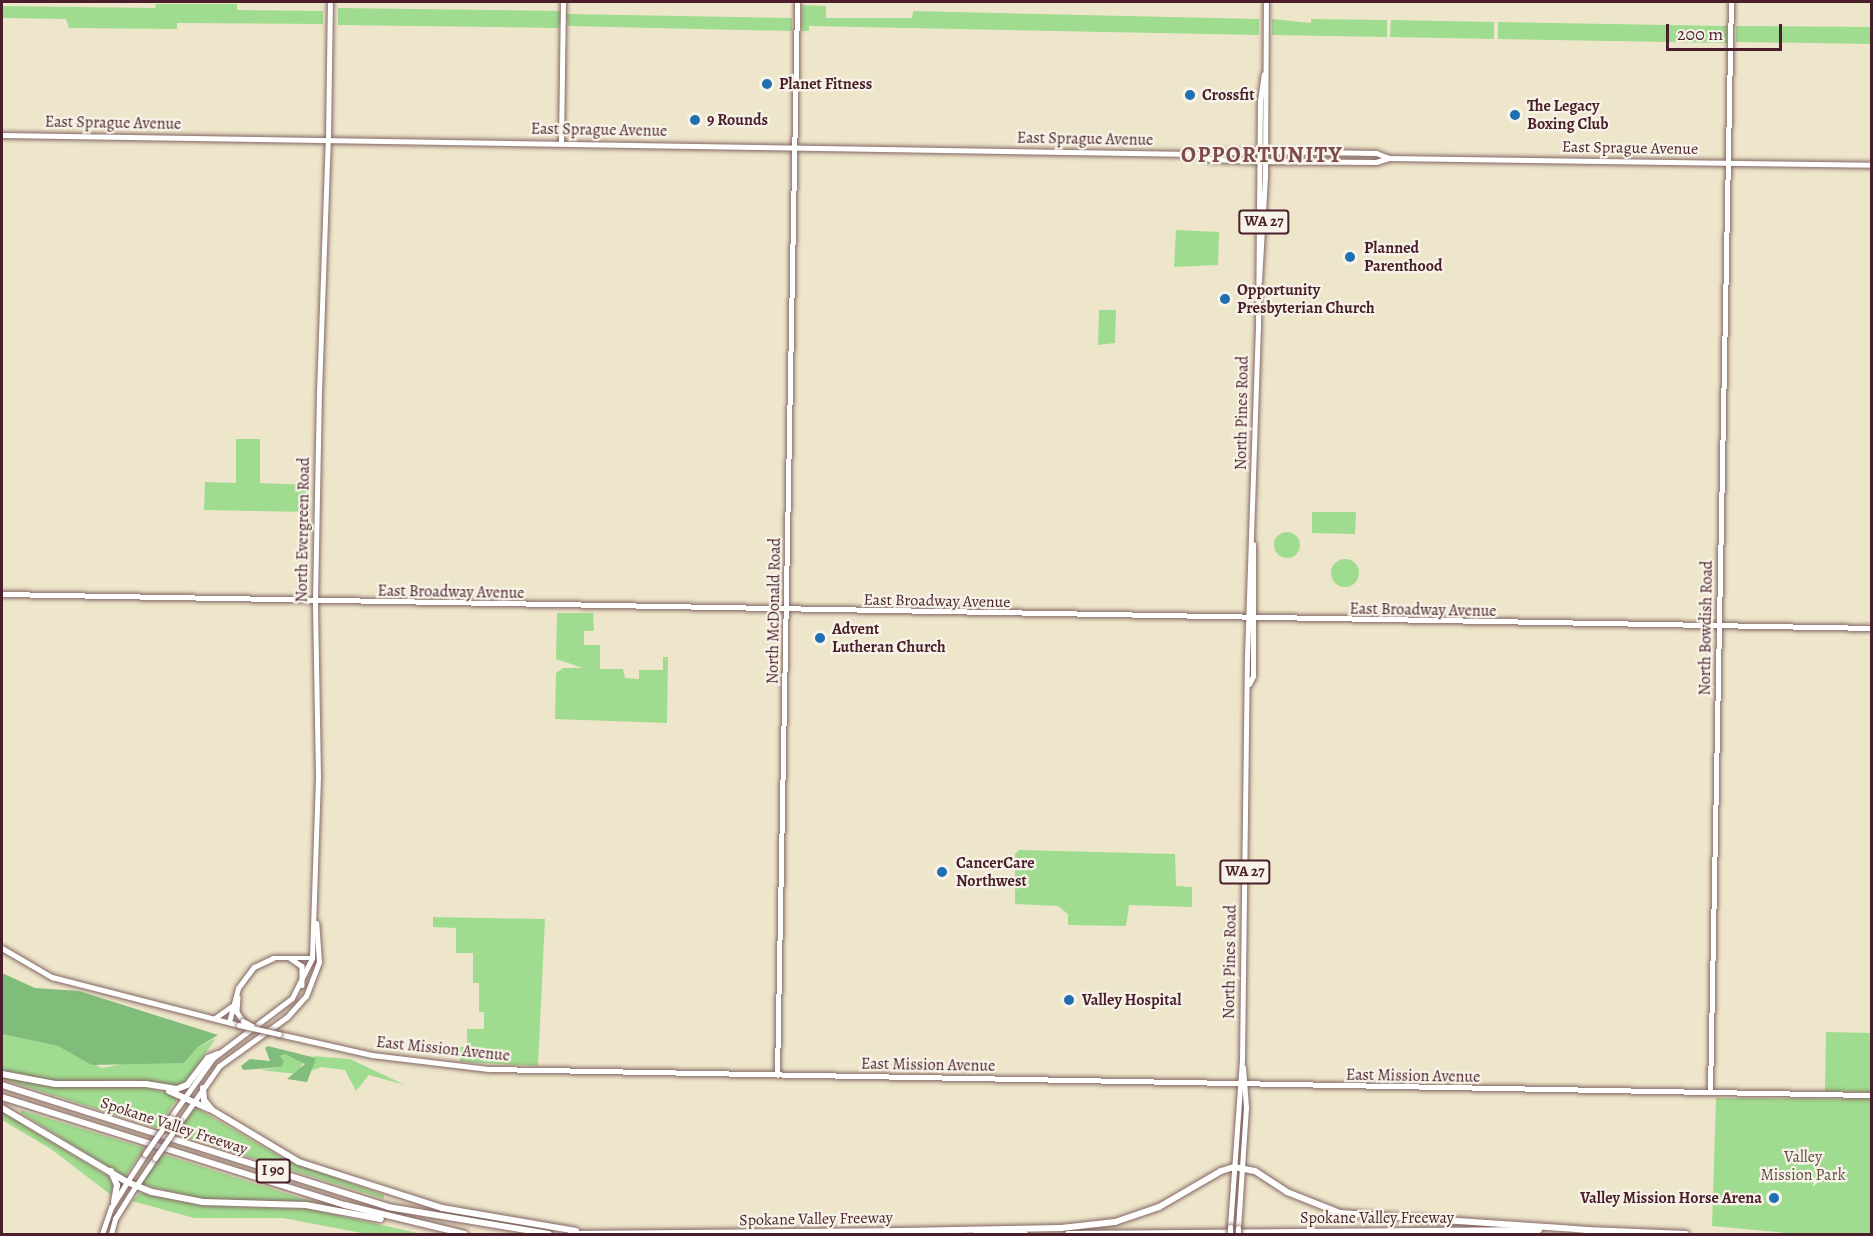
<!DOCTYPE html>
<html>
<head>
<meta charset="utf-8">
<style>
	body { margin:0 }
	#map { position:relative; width:1873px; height:1236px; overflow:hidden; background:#eee6cb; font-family:Alegreya,serif }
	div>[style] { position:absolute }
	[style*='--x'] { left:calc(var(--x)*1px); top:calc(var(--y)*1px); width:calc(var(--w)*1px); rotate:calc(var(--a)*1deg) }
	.green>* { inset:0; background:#a0dc8f }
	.round { border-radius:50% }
	.forest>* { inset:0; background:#80bc7a }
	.roads { filter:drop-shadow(0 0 2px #836563) drop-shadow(0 0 2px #836563) }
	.secondary>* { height:4.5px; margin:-2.25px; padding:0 2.25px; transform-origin:2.25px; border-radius:2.25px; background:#fff }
	.primary>* { height:5px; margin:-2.5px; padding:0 2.5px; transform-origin:2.5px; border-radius:2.5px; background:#fff }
	.highway>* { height:6px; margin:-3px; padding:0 3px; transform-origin:3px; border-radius:3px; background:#fff }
	.bridges { filter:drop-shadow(0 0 2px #836563) drop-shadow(0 0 2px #836563) }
	.secondary-bridge>* { height:4.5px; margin:-2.25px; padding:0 2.25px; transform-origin:2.25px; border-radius:2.25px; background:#fff }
	.primary-bridge>* { height:5px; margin:-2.5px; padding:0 2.5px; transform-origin:2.5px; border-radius:2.5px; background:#fff }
	.dots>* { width:16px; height:16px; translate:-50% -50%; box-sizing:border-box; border:3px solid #f7f3e8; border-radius:50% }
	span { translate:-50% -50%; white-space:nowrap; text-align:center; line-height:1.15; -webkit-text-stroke:4.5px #f7f3e8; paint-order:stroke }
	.shield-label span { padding:2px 4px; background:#f7f3e8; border:2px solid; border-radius:4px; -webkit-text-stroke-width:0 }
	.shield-label { font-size:15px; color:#4a1f2b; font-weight:700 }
	.poi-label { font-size:16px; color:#4a1f2b; font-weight:700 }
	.left { translate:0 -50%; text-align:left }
	.right { translate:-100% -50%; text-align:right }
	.street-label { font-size:16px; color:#4a1f2b }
	.park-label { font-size:16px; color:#604e44 }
	.district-label { font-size:22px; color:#7e4a4c; font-weight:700; letter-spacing:1.5px }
	.frame { position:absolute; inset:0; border:3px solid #4a1f2b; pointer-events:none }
	.scale { position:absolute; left:1666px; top:24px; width:116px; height:27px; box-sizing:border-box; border:3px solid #4a1f2b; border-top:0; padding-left:8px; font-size:18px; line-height:21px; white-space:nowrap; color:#4a1f2b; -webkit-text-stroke:4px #f7f3e8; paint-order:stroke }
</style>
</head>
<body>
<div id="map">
	<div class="green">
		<div style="clip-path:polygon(156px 4px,237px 4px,237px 10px,323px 11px,323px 24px,177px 23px,177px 29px,69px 28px,66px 19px,2px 18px,2px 6px,155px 8px)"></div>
		<div style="clip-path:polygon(802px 5px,826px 6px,826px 18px,912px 18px,913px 11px,1259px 19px,1259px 35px,809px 26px,809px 31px,802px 31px)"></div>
		<div style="clip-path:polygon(338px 8px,561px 11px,561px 20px,558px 28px,338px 25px)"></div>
		<div style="clip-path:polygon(566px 14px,792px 18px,792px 31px,568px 26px)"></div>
		<div style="clip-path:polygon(1272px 19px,1311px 23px,1311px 19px,1387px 20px,1387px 37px,1272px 35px)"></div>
		<div style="clip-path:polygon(1391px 20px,1494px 22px,1494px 39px,1390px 37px)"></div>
		<div style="clip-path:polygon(1498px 22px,1727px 26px,1727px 43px,1498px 39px)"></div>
		<div style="clip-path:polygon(1736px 26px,1871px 27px,1871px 44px,1736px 42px)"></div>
		<div style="clip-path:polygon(1176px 230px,1219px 232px,1218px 265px,1174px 267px)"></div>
		<div style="clip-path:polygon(1099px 310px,1116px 310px,1115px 343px,1098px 345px)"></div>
		<div style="clip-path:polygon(236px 439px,260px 439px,260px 483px,311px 485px,310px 512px,204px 510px,205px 482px,236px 483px)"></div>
		<div style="clip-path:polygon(1312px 512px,1356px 512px,1355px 534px,1312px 533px)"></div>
		<div class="round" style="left:1274px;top:532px;width:26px;height:26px"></div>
		<div class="round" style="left:1331px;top:559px;width:28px;height:28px"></div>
		<div style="clip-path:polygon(557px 613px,593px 613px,594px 631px,584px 631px,584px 645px,600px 645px,600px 669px,623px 669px,625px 678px,639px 679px,639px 670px,663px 670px,663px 657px,668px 657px,667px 723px,555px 719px,556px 673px,563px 668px,583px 668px,556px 659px)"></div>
		<div style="clip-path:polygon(1019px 850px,1175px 854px,1176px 886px,1192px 887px,1192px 907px,1129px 905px,1126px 926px,1068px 925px,1068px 914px,1058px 906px,1015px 904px,1015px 854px)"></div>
		<div style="clip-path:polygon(433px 917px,545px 919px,538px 1066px,460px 1062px,459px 1047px,467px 1047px,467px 1029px,484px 1029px,484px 1012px,479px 1012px,479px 983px,473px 983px,473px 953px,456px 953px,456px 928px,433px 927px)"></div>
		<div style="clip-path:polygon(1826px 1032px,1871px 1033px,1871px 1092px,1825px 1091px)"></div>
		<div style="clip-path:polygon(2px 1034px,58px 1046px,102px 1068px,137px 1061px,184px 1063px,198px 1047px,216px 1038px,186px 1082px,175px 1086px,133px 1080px,54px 1081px,2px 1071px)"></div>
		<div style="clip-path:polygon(285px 1054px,304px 1061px,297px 1074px,260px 1070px,281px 1067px,280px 1056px)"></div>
		<div style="clip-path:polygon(313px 1056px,350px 1059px,405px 1085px,369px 1075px,356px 1091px,345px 1070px,321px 1067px,310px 1071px,316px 1058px)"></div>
		<div style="clip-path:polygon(2px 1076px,71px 1087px,144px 1087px,179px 1096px,157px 1128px,2px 1079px)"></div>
		<div style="clip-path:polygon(1716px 1098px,1871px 1099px,1871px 1234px,1798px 1234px,1712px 1226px)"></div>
		<div style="clip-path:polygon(193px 1106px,284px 1159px,384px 1195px,384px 1199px,175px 1134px)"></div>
		<div style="clip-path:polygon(21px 1110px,144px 1148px,125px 1177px,21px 1113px)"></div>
		<div style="clip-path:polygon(2px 1112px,109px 1177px,113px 1186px,111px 1195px,51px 1149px,2px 1120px)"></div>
		<div style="clip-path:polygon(162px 1154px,313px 1202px,199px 1199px,141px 1184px)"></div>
		<div style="clip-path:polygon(140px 1193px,203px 1206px,309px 1209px,422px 1234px,367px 1234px,283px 1218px,194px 1218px,132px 1201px)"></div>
	</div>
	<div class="forest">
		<div style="clip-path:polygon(2px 973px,35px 988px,79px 991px,218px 1035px,198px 1047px,184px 1063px,92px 1065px,58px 1046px,2px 1034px)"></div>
		<div style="clip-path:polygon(268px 1046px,316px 1058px,307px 1082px,287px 1079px,305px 1064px,285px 1054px,280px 1056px,284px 1062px,281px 1067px,243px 1070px,241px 1066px,250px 1059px,270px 1061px,265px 1048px)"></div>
	</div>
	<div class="roads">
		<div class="secondary">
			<div style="--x:328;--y:139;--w:137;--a:-89.2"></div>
			<div style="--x:561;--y:143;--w:141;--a:-89.2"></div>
			<div style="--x:2;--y:594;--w:1870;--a:1.04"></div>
			<div style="--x:2;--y:948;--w:58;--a:30.1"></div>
			<div style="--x:52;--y:977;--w:193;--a:14.4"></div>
			<div style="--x:290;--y:958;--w:14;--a:34"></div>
			<div style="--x:302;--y:966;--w:19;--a:90"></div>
			<div style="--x:238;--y:997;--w:15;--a:94"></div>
			<div style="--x:237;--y:1012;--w:11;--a:56"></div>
			<div style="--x:215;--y:1018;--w:21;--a:-35"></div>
			<div style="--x:229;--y:1022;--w:35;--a:-75"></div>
			<div style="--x:238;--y:988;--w:26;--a:-53"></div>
			<div style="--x:254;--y:967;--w:21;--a:-25"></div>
			<div style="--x:273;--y:958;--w:40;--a:0"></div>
			<div style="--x:279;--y:1034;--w:95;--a:12.7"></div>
			<div style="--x:372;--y:1055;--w:119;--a:6.8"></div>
			<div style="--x:490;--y:1069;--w:1382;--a:1.08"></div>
			<div style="--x:777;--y:1075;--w:1073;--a:-88.93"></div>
			<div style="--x:1710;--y:1092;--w:1090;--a:-88.9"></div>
			<div style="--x:102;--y:1234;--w:28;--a:-71"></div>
			<div style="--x:111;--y:1208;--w:31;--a:-58"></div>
			<div style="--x:111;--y:1234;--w:16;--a:-75"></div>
			<div style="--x:115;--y:1219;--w:39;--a:-58"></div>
		</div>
		<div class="primary">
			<div style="--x:2;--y:135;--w:1193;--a:0.91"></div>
			<div style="--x:1195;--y:154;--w:64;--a:-2.7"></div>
			<div style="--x:1259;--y:151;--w:117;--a:1"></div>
			<div style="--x:1376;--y:153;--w:14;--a:21"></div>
			<div style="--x:1389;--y:158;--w:483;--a:0.8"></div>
			<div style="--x:1197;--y:155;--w:14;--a:17"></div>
			<div style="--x:1210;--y:159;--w:48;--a:2.4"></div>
			<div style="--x:1258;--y:161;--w:118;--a:0.5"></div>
			<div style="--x:1376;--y:162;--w:14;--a:-17"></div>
			<div style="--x:1259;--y:281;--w:104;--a:-86.7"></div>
			<div style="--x:1265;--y:177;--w:175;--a:-89.7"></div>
			<div style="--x:1249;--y:684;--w:9;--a:-63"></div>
			<div style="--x:1253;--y:676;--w:132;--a:-90"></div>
			<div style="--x:170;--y:1118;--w:74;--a:-54.4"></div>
			<div style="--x:213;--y:1058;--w:99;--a:-37.2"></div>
			<div style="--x:292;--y:998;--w:45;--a:-63.4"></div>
			<div style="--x:312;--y:958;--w:182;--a:-88.1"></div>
			<div style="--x:318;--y:776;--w:176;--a:-91"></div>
			<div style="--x:315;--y:600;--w:208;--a:-88.9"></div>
			<div style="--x:319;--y:392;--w:253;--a:-88"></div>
			<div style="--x:180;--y:1122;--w:68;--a:-55.1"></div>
			<div style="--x:219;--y:1066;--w:84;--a:-35.8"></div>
			<div style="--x:287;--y:1017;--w:28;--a:-48"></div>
			<div style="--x:306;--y:996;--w:36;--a:-69"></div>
			<div style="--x:319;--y:962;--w:39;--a:-94"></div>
			<div style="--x:127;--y:1182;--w:33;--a:-57"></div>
			<div style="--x:136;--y:1186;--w:34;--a:-56"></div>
			<div style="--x:1230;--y:1227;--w:167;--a:-85.9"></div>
			<div style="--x:1242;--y:1060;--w:403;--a:-89.3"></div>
			<div style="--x:1247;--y:657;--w:328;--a:-88.1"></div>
			<div style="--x:1258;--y:329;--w:228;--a:-89.5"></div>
			<div style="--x:1260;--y:101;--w:27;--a:-82"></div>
			<div style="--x:1238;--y:1228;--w:121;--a:-86.2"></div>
			<div style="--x:1246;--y:1107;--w:40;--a:-94.3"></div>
		</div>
		<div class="highway">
			<div style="--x:2;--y:1074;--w:54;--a:10.7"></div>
			<div style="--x:55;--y:1084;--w:91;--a:0"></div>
			<div style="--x:146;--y:1084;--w:31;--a:9"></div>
			<div style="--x:177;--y:1089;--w:11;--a:-22"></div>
			<div style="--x:187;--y:1085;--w:34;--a:-52"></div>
			<div style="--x:208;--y:1058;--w:11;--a:-22"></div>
			<div style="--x:2;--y:1085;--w:405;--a:17.5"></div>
			<div style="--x:388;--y:1207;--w:163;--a:9.5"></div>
			<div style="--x:203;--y:1088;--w:12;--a:85"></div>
			<div style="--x:204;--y:1100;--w:13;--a:51"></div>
			<div style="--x:212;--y:1110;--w:101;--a:30.9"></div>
			<div style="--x:299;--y:1162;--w:150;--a:17.8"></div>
			<div style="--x:442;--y:1208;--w:136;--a:9.7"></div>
			<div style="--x:169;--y:1091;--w:44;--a:24.2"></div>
			<div style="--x:2;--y:1097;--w:360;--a:17.5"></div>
			<div style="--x:345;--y:1205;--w:123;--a:13.6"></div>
			<div style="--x:2;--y:1108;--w:145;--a:30.6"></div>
			<div style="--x:127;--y:1182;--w:27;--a:22"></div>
			<div style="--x:152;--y:1192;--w:52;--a:11.1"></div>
			<div style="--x:203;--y:1202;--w:103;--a:1.7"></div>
			<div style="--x:306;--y:1205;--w:76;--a:10.6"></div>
			<div style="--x:111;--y:1171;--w:15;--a:67"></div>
			<div style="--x:117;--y:1185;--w:17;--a:100"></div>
			<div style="--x:1585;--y:1230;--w:101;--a:2.3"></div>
			<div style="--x:903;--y:1231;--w:158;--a:-1.1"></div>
			<div style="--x:1061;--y:1228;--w:54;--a:-6.3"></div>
			<div style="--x:1115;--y:1222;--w:46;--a:-18.8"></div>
			<div style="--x:1159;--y:1207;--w:72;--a:-30.1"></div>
			<div style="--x:1221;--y:1171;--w:14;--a:-17"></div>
			<div style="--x:1234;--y:1167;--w:21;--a:11"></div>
			<div style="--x:1255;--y:1171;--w:38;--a:33"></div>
			<div style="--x:1287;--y:1192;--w:57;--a:21.6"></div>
			<div style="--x:1340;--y:1213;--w:249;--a:3.9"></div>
			<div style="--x:976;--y:1233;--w:49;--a:1.2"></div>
			<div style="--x:571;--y:1234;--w:335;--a:-0.5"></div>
			<div style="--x:1068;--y:1234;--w:471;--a:-0.5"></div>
		</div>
	</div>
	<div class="bridges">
		<div class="secondary-bridge">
			<div style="--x:243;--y:1021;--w:10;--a:29"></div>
			<div style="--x:239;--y:1025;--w:41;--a:12.7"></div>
		</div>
		<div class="primary-bridge">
			<div style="--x:145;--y:1154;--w:44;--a:-55.2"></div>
			<div style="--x:155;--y:1158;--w:44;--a:-55.2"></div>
			<div style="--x:1230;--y:1234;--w:7;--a:-90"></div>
			<div style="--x:1238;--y:1234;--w:6;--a:-90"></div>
		</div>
	</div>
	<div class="dots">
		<div style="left:767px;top:84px;background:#1f6fb2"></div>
		<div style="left:1190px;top:95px;background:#1f6fb2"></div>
		<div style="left:1515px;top:115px;background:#1f6fb2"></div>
		<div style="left:695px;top:120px;background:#1f6fb2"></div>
		<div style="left:1350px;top:257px;background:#1f6fb2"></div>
		<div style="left:1225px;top:299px;background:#1f6fb2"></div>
		<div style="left:820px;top:638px;background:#1f6fb2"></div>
		<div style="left:942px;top:872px;background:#1f6fb2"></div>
		<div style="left:1069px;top:1000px;background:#1f6fb2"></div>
		<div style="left:1774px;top:1198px;background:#1f6fb2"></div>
	</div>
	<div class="shield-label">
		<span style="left:1264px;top:222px">WA 27</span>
		<span style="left:1245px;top:872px">WA 27</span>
		<span style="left:273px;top:1171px">I 90</span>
	</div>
	<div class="poi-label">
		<span class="left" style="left:779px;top:84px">Planet Fitness</span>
		<span class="left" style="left:1202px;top:95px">Crossfit</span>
		<span class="left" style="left:1527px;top:115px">The Legacy<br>Boxing Club</span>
		<span class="left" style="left:707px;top:120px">9 Rounds</span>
		<span class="left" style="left:1364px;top:257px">Planned<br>Parenthood</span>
		<span class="left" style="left:1237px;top:299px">Opportunity<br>Presbyterian Church</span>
		<span class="left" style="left:832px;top:638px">Advent<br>Lutheran Church</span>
		<span class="left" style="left:956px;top:872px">CancerCare<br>Northwest</span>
		<span class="left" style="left:1082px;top:1000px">Valley Hospital</span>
		<span class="right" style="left:1762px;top:1198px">Valley Mission Horse Arena</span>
	</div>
	<div class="street-label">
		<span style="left:113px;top:123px;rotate:1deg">East Sprague Avenue</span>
		<span style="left:599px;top:130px;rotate:1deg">East Sprague Avenue</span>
		<span style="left:1085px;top:139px;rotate:1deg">East Sprague Avenue</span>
		<span style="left:1630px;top:148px;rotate:1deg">East Sprague Avenue</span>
		<span style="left:1242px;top:413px;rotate:-89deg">North Pines Road</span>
		<span style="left:303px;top:530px;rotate:-89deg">North Evergreen Road</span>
		<span style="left:451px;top:592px;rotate:1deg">East Broadway Avenue</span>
		<span style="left:937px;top:601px;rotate:1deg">East Broadway Avenue</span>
		<span style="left:1423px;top:610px;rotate:1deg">East Broadway Avenue</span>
		<span style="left:774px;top:611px;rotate:-89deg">North McDonald Road</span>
		<span style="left:1706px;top:628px;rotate:-89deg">North Bowdish Road</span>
		<span style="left:1230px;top:962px;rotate:-89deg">North Pines Road</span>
		<span style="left:443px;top:1049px;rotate:6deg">East Mission Avenue</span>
		<span style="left:928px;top:1065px;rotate:1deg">East Mission Avenue</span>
		<span style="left:1413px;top:1076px;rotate:1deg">East Mission Avenue</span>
		<span style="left:174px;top:1126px;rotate:18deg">Spokane Valley Freeway</span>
		<span style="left:1377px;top:1218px">Spokane Valley Freeway</span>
		<span style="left:816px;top:1219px;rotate:-1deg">Spokane Valley Freeway</span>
	</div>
	<div class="park-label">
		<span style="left:1803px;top:1166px">Valley<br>Mission Park</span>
	</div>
	<div class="district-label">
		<span style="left:1262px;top:156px">OPPORTUNITY</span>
	</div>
	<div class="frame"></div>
	<div class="scale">200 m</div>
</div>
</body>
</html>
